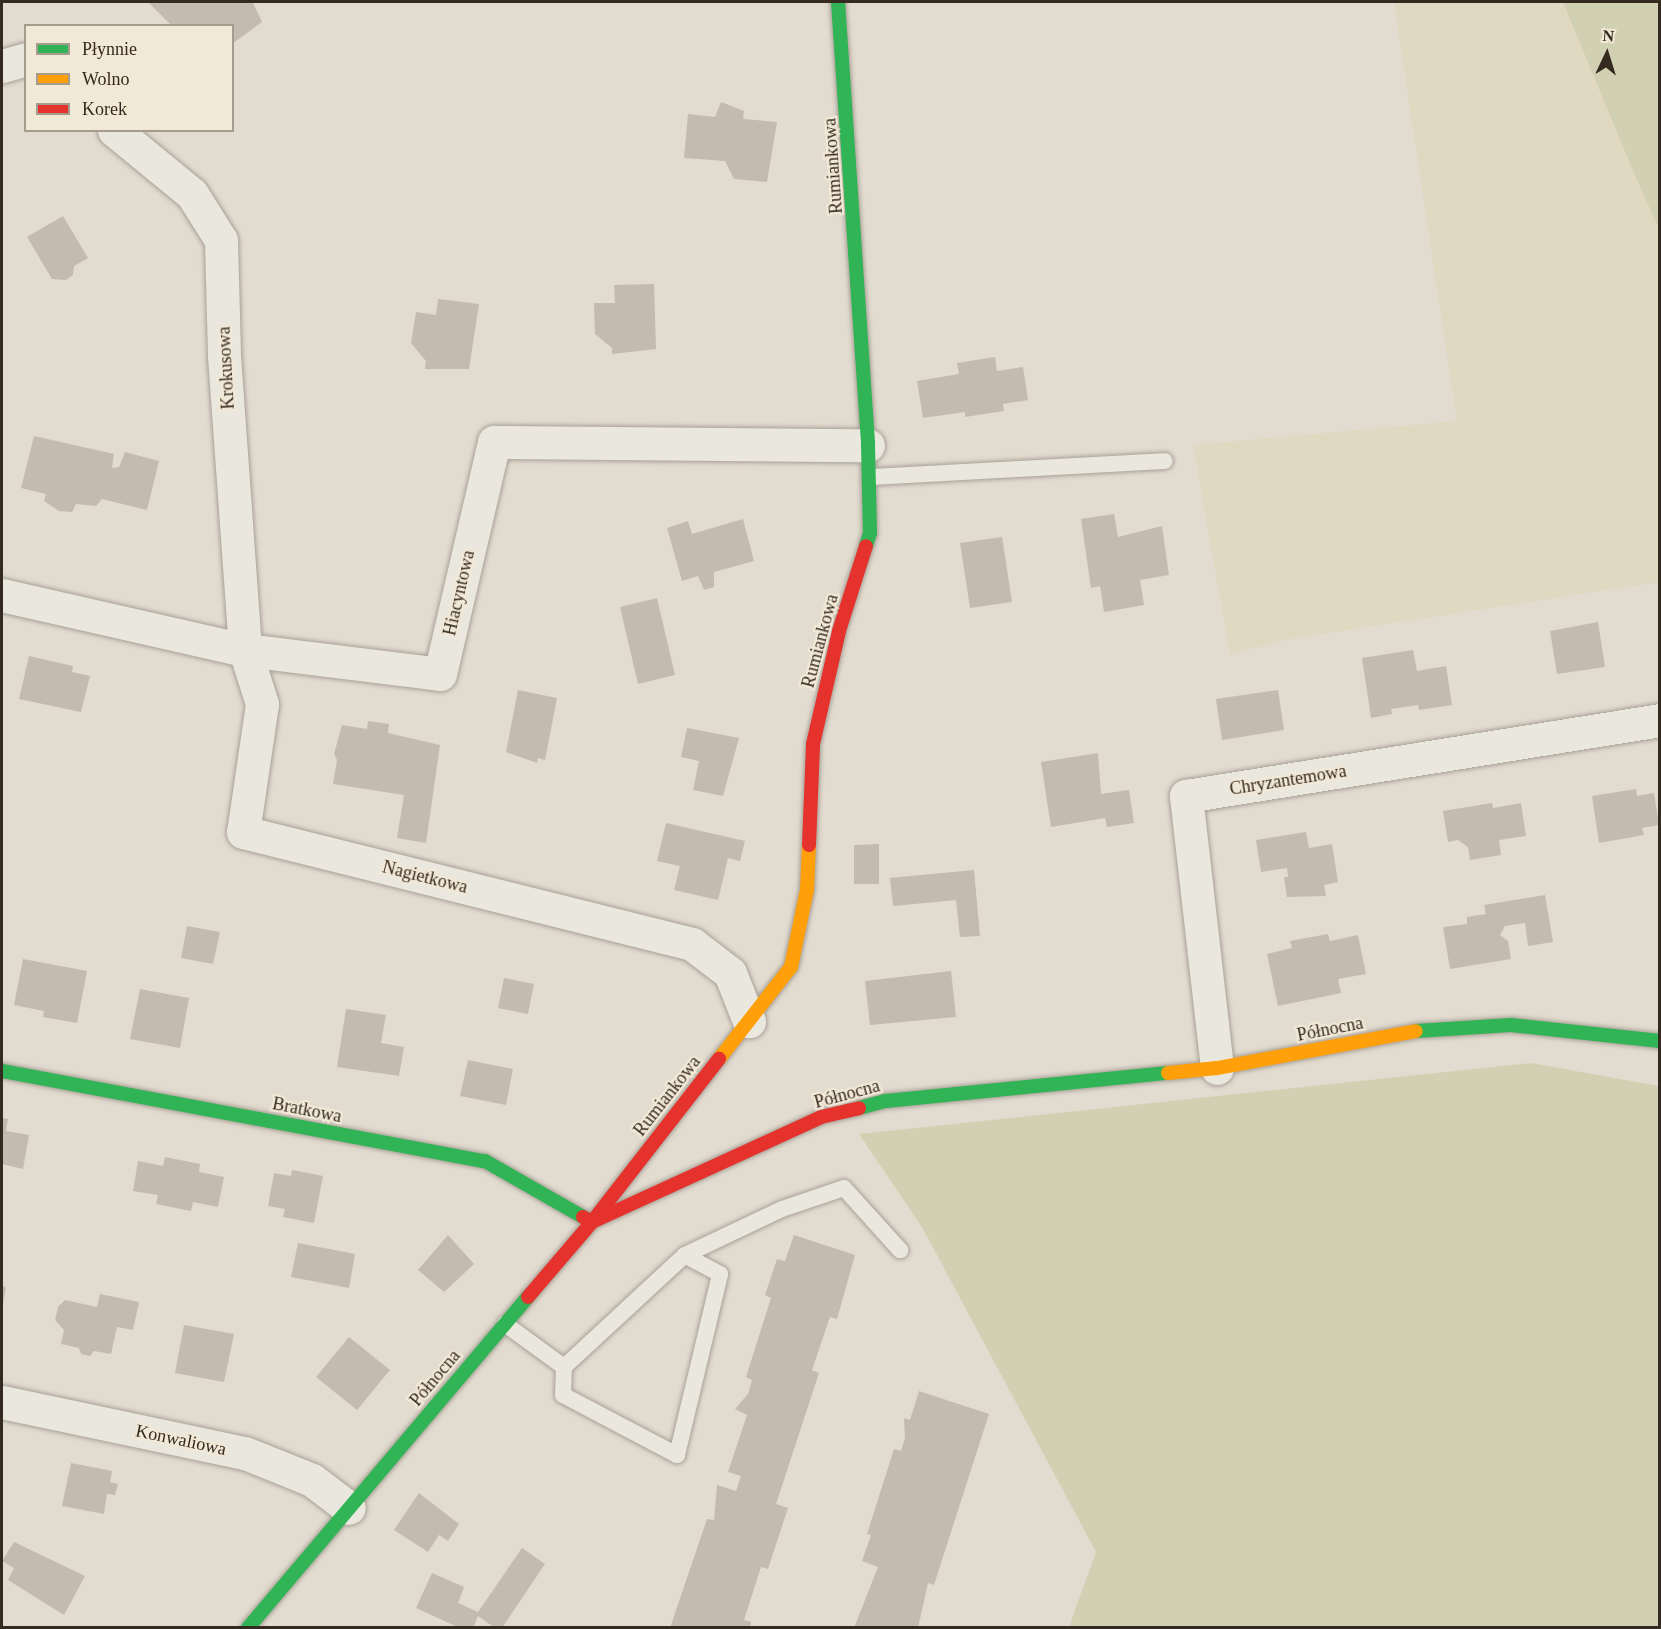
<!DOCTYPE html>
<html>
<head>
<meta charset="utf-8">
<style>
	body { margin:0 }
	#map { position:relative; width:1661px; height:1629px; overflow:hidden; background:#e2dbcf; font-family:"Times New Roman",serif }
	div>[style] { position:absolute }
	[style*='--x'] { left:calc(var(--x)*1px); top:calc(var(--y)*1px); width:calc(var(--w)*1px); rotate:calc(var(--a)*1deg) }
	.farmland>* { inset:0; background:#e0d8c1 }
	.green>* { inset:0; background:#d2d0b3 }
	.building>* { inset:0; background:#c5bab0 }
	.roads { filter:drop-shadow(0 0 2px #a8a197) drop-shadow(0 0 2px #a8a197) }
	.lane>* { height:16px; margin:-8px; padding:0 8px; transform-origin:8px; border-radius:8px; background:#eae7df }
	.street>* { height:33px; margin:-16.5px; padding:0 16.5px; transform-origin:16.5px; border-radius:16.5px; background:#eae7df }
	.fast>* { height:14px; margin:-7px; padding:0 7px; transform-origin:7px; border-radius:7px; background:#30b455 }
	.slow>* { height:14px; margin:-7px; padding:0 7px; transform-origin:7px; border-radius:7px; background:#ff9f0a }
	.jam>* { height:14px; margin:-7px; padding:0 7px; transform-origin:7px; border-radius:7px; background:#e5322d }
	span { translate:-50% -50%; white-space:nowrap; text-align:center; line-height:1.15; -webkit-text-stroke:4.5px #f2e8d6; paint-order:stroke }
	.street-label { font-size:18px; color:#352a20 }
	.frame { position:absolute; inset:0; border:3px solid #352a20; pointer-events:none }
	.legend { position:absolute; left:24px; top:24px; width:210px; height:108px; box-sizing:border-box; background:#f2e8d6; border:2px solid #a69c8d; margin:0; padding:8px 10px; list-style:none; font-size:18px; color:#352a20 }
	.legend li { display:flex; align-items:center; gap:12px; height:30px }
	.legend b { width:30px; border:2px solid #a69c8d }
	.north { position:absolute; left:1577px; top:24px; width:60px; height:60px; -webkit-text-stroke:4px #f2e8d6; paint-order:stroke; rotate:4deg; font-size:16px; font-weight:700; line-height:24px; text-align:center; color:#352a20 }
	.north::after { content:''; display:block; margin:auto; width:21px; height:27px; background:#352a20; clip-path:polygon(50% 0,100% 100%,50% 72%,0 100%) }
</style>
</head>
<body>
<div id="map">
	<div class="farmland">
		<div style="clip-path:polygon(1394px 2px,1563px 2px,1659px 229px,1659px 582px,1295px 638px,1230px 654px,1193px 445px,1457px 421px)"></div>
	</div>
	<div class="green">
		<div style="clip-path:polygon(1563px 2px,1659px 2px,1659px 229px,1633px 171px)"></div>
		<div style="clip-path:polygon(1531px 1063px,1659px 1086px,1659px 1627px,1069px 1627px,1096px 1552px,922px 1227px,859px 1134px)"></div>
	</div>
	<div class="building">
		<div style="clip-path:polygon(148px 2px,253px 3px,262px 22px,232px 44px,232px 26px,172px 26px)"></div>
		<div style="clip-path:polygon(721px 102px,744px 111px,743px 119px,777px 122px,767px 182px,734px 179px,725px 161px,684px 158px,688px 114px,715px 117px)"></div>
		<div style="clip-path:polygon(63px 216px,88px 258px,74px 266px,73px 275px,66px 280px,52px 279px,27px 237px)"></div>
		<div style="clip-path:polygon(654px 284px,656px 349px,612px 354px,612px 348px,595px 334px,594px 303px,615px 303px,614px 285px)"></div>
		<div style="clip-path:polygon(438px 299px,479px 304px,469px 369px,425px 369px,426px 361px,411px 343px,416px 312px,436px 315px)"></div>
		<div style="clip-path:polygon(995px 357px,997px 371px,1023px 367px,1028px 400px,1003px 404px,1004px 411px,965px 417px,965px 412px,923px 418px,917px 381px,959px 374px,957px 363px)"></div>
		<div style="clip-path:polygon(34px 436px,114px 454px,112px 468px,119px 467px,125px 452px,159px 461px,147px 510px,102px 499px,96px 506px,76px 504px,72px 512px,59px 511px,44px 501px,46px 494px,21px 488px)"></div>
		<div style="clip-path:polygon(1114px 514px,1118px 537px,1162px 526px,1169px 575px,1140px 580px,1144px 605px,1104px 612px,1100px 586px,1091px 588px,1081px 519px)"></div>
		<div style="clip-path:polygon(743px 519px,754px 561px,714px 572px,714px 587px,704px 590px,698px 576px,682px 581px,667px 528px,688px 521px,692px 534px)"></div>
		<div style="clip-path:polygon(1002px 537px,1012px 602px,970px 608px,960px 543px)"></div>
		<div style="clip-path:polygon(657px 598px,675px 675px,638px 684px,620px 607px)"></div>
		<div style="clip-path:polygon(1598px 622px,1605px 667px,1557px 674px,1550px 631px)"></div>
		<div style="clip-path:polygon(1413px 650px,1417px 671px,1446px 666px,1452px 705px,1419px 710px,1418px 705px,1391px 709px,1392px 714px,1371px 718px,1362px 658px)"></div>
		<div style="clip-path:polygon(29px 656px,73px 666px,72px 672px,90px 676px,81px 712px,19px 699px)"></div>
		<div style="clip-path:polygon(518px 690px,557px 698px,545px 760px,538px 758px,537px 763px,506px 752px)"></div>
		<div style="clip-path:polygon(1278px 690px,1284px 730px,1222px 740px,1216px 699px)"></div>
		<div style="clip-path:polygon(368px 721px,389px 724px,388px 733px,440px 745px,426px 843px,397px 838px,404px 795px,333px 784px,337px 760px,334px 754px,342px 725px,367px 729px)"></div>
		<div style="clip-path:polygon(687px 728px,739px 738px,723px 796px,693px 790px,699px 761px,681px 757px)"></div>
		<div style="clip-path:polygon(1098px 753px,1101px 794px,1129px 790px,1134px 823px,1107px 827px,1105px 818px,1051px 827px,1041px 762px)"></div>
		<div style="clip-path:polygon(1636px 789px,1637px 796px,1654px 793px,1659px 825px,1642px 828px,1644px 835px,1599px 843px,1592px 796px)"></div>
		<div style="clip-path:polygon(1492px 803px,1493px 808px,1521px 803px,1526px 836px,1499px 840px,1501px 855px,1470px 860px,1468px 847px,1458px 840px,1448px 842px,1443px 811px)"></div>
		<div style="clip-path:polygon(666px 823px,745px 841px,740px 861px,728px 858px,718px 900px,674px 890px,680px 866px,657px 861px)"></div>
		<div style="clip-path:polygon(1306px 832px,1309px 848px,1332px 844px,1338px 882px,1324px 885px,1326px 896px,1287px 897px,1284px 877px,1288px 877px,1287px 868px,1261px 872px,1256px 840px)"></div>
		<div style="clip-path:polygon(879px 844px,879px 884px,854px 884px,854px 845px)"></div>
		<div style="clip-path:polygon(974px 870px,980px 936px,960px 937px,956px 900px,893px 906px,890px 878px)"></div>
		<div style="clip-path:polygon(1545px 895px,1553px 942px,1528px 946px,1525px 923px,1505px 926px,1500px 935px,1508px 941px,1511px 959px,1450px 969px,1443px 927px,1467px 924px,1467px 917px,1486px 914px,1484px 905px)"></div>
		<div style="clip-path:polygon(187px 926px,220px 932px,213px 964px,181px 958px)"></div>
		<div style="clip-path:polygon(1328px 934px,1330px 941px,1358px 935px,1366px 974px,1338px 979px,1341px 993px,1278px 1006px,1267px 954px,1292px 948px,1290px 941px)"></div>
		<div style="clip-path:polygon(23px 959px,87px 971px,77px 1023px,43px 1017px,44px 1011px,14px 1005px)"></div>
		<div style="clip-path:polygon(951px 971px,956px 1017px,870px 1025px,865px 981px)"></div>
		<div style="clip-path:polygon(504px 978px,534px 984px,528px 1014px,498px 1008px)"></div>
		<div style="clip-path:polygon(140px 989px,189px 998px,180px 1048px,130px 1039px)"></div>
		<div style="clip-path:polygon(346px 1009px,386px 1015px,381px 1043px,404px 1047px,399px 1076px,337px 1067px)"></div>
		<div style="clip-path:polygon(468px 1060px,513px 1069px,506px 1105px,460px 1096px)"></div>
		<div style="clip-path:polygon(2px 1118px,8px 1119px,6px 1131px,29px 1135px,23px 1169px,2px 1164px)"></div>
		<div style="clip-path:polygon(165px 1157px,200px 1164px,199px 1172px,224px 1177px,218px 1207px,193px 1202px,191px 1211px,156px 1204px,158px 1195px,133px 1191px,138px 1161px,163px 1166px)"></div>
		<div style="clip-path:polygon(292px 1170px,323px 1176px,314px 1223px,283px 1217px,285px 1209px,268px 1206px,274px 1173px,291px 1176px)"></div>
		<div style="clip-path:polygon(448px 1235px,474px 1264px,444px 1292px,418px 1270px)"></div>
		<div style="clip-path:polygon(794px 1235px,855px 1255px,837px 1319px,830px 1317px,812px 1370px,819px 1373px,776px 1504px,788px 1508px,768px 1569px,761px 1567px,744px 1620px,751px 1622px,750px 1628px,670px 1628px,707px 1519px,714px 1520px,717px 1485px,736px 1491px,741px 1476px,728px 1472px,747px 1415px,735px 1409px,748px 1394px,752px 1380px,746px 1377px,771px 1298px,765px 1295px,777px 1259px,785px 1261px)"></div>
		<div style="clip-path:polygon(298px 1243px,355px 1254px,349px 1288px,291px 1277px)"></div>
		<div style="clip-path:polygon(2px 1286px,6px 1287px,3px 1304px,2px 1304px)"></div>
		<div style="clip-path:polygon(100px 1294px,139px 1302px,133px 1330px,117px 1327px,111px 1354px,94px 1351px,90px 1356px,81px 1354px,79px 1348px,61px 1344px,64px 1330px,55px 1320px,58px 1307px,65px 1300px,97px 1307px)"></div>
		<div style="clip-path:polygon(184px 1325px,234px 1334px,224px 1382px,175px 1373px)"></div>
		<div style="clip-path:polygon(349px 1337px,390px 1370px,357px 1410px,316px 1377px)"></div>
		<div style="clip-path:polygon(919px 1391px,989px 1414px,934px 1585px,928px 1583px,918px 1628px,854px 1628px,878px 1567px,862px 1561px,871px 1535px,867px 1534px,894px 1449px,901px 1451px,905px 1438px,904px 1418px,910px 1420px)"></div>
		<div style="clip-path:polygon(71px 1463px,112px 1471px,110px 1482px,118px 1484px,115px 1495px,107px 1494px,104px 1514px,62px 1506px)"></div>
		<div style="clip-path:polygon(419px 1493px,459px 1524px,448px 1541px,439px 1535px,428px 1552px,394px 1530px)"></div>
		<div style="clip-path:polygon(14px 1542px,85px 1576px,64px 1615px,8px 1580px,14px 1568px,2px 1561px)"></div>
		<div style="clip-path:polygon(522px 1548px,545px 1564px,502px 1628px,495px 1628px,478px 1616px,473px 1628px,460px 1628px,416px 1608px,432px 1573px,464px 1587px,458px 1603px,478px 1612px)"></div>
	</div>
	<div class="roads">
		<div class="lane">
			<div style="--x:870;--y:477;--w:295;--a:-3.1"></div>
			<div style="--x:505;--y:1324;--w:73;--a:36.1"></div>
			<div style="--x:564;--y:1367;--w:165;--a:-42.8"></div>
			<div style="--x:685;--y:1255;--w:107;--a:-25.4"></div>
			<div style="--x:782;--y:1209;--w:65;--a:-18.7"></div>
			<div style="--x:844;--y:1188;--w:84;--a:47.9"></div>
			<div style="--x:564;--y:1367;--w:28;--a:92"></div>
			<div style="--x:563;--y:1395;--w:129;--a:27.8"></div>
			<div style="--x:677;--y:1455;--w:186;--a:-76.6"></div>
			<div style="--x:720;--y:1274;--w:40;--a:-152"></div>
		</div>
		<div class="street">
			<div style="--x:2;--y:66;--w:25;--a:-16"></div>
			<div style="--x:114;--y:130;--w:101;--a:39.4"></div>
			<div style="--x:192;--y:194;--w:54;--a:57.8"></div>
			<div style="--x:221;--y:240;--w:116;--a:88.5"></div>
			<div style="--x:224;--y:356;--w:295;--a:85.9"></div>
			<div style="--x:245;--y:650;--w:57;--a:72.5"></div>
			<div style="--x:262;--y:704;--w:129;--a:98.4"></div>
			<div style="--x:243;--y:832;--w:463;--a:14"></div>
			<div style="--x:692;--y:944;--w:48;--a:37.3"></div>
			<div style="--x:730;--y:973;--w:52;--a:68.4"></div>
			<div style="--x:2;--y:595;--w:249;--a:12.8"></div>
			<div style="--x:245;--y:650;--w:196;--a:7"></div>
			<div style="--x:440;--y:674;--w:238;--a:-76.9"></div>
			<div style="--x:494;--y:442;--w:374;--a:0.5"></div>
			<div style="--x:1217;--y:1068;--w:274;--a:-96.5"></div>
			<div style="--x:1186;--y:796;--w:480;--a:-9.1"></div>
			<div style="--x:2;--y:1402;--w:248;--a:11.9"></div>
			<div style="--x:245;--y:1453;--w:72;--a:21.9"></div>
			<div style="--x:312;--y:1480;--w:46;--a:37.1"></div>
		</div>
		<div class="fast">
			<div style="--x:838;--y:2;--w:444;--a:86.1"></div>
			<div style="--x:868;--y:445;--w:88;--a:88.7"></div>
			<div style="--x:870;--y:533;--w:14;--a:107"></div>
			<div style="--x:1416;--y:1031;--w:95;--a:-3.6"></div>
			<div style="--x:1511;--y:1025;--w:150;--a:6.1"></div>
			<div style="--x:2;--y:1071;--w:491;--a:10.6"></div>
			<div style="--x:485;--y:1161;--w:113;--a:29.7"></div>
			<div style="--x:859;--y:1108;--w:28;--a:-15"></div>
			<div style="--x:886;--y:1101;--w:283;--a:-5.7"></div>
			<div style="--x:248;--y:1628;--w:434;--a:-49.8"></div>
		</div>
		<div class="slow">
			<div style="--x:719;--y:1059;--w:117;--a:-52"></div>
			<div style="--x:791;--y:967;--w:79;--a:-78.3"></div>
			<div style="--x:807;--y:890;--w:45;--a:-87.5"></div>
			<div style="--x:1168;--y:1073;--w:49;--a:-5.8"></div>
			<div style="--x:1217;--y:1068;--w:202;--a:-10.5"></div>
		</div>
		<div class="jam">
			<div style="--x:809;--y:845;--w:101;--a:-87.7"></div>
			<div style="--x:813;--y:744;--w:116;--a:-77"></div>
			<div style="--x:839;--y:631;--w:89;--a:-72.4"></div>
			<div style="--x:583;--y:1217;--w:10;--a:29"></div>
			<div style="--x:592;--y:1222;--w:207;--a:-52.1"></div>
			<div style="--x:528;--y:1297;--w:99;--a:-49.5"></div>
			<div style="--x:592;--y:1222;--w:252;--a:-24.6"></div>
			<div style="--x:821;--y:1117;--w:39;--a:-13"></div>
		</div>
	</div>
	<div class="street-label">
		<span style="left:833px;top:166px;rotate:-94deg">Rumiankowa</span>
		<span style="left:226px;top:368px;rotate:-93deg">Krokusowa</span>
		<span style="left:459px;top:593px;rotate:-77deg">Hiacyntowa</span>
		<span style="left:820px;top:641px;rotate:-75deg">Rumiankowa</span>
		<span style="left:1288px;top:780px;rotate:-9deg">Chryzantemowa</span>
		<span style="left:425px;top:877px;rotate:14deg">Nagietkowa</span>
		<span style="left:1330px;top:1029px;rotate:-11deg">Północna</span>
		<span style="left:847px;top:1094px;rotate:-15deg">Północna</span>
		<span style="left:667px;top:1096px;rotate:-52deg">Rumiankowa</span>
		<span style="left:307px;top:1110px;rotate:11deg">Bratkowa</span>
		<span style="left:435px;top:1378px;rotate:-50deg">Północna</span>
		<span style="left:181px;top:1440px;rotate:12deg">Konwaliowa</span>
	</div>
	<div class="frame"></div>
	<ul class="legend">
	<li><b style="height:8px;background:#30b455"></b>Płynnie</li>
	<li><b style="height:8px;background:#ff9f0a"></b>Wolno</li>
	<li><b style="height:8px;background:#e5322d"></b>Korek</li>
	</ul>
	<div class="north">N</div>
</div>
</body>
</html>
